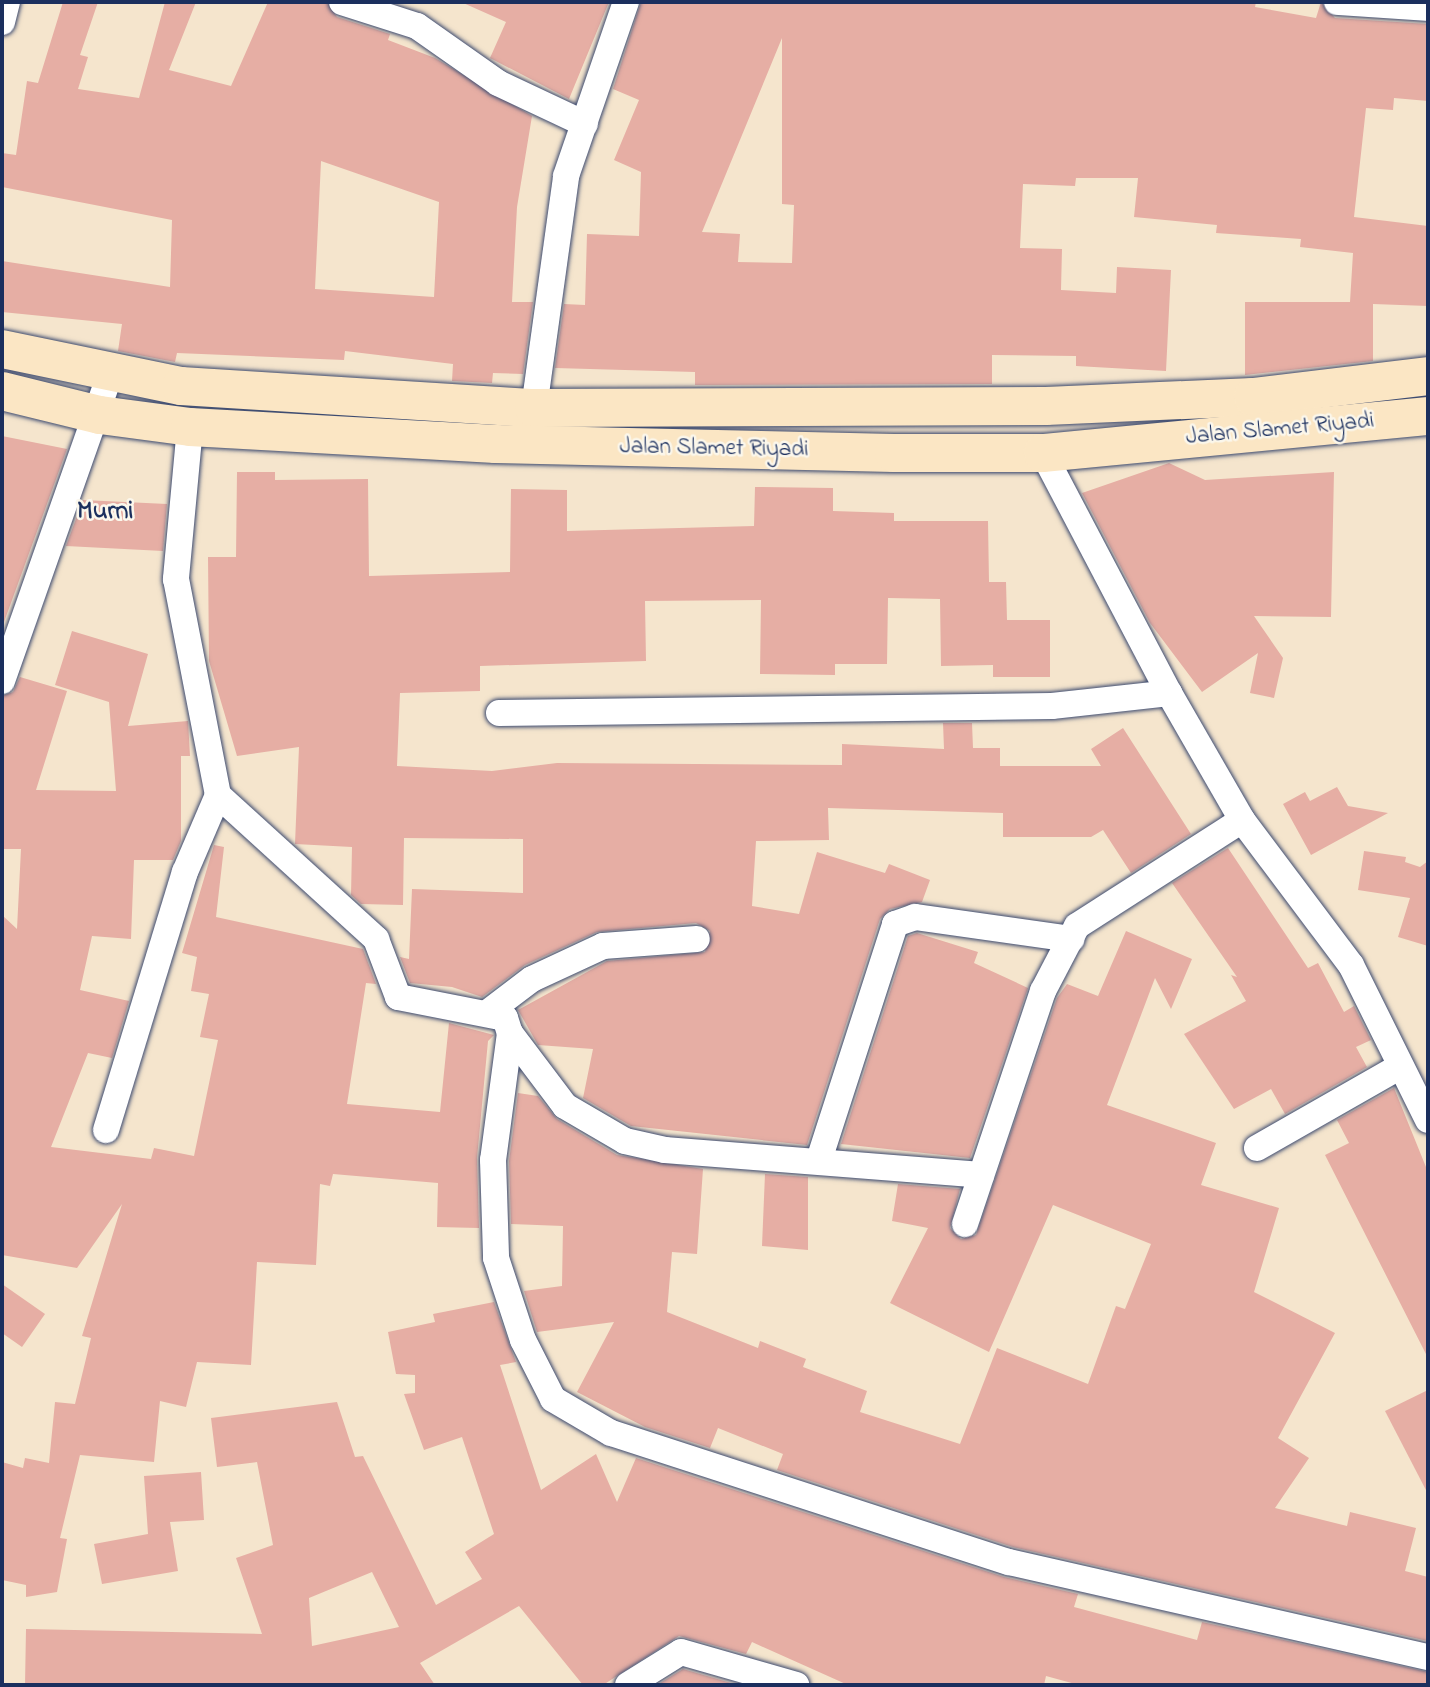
<!DOCTYPE html>
<html>
<head>
<meta charset="utf-8">
<style>
	body { margin:0 }
	#map { position:relative; width:1430px; height:1687px; overflow:hidden; background:#f5e5cd; font-family:"Indie Flower",sans-serif }
	div>[style] { position:absolute }
	[style*='--x'] { left:calc(var(--x)*1px); top:calc(var(--y)*1px); width:calc(var(--w)*1px); rotate:calc(var(--a)*1deg) }
	.building>* { inset:0; background:#e6aea4 }
	.roads { filter:drop-shadow(0 0 2px #3c4a6f) drop-shadow(0 0 2px #3c4a6f) }
	.minor>* { height:26px; margin:-13px; padding:0 13px; transform-origin:13px; border-radius:13px; background:#fff }
	.secondary>* { height:38px; margin:-19px; padding:0 19px; transform-origin:19px; border-radius:19px; background:#fbe6c4 }
	span { translate:-50% -50%; white-space:nowrap; text-align:center; line-height:1.15; -webkit-text-stroke:5px #fbf7ec; paint-order:stroke }
	.street-label { font-size:23px; color:#1b2f5e }
	.quarter-label { font-size:26px; color:#1b2f5e; font-weight:700 }
	.frame { position:absolute; inset:0; border:4px solid #1b2f5e; pointer-events:none }
</style>
</head>
<body>
<div id="map">
	<div class="building">
		<div style="clip-path:polygon(evenodd,63px 2px,98px 2px,80px 55px,88px 57px,78px 89px,139px 98px,165px 2px,196px 2px,169px 70px,231px 86px,268px 2px,327px 2px,337px 17px,390px 34px,388px 40px,435px 58px,532px 116px,517px 207px,512px 302px,533px 302px,523px 374px,493px 373px,492px 383px,452px 381px,453px 364px,345px 351px,344px 360px,177px 353px,175px 362px,118px 351px,122px 324px,2px 312px,2px 261px,170px 287px,172px 220px,2px 187px,2px 153px,16px 155px,27px 81px,38px 83px,63px 2px,321px 161px,439px 202px,434px 297px,315px 289px,321px 161px)"></div>
		<div style="clip-path:polygon(461px 2px,609px 2px,569px 99px,490px 58px,506px 22px)"></div>
		<div style="clip-path:polygon(evenodd,641px 2px,1256px 2px,1255px 7px,1316px 18px,1321px 2px,1335px 18px,1428px 24px,1428px 101px,1394px 98px,1393px 110px,1366px 108px,1354px 217px,1428px 226px,1428px 306px,1373px 304px,1373px 361px,1245px 375px,1245px 302px,1350px 302px,1353px 253px,1300px 247px,1301px 239px,1216px 233px,1217px 225px,1134px 217px,1138px 178px,1076px 178px,1075px 186px,1023px 184px,1020px 248px,1062px 249px,1061px 290px,1116px 293px,1117px 267px,1171px 270px,1166px 371px,1076px 366px,1076px 356px,992px 355px,992px 384px,695px 385px,695px 372px,555px 368px,564px 304px,585px 305px,587px 234px,639px 236px,641px 172px,614px 160px,639px 100px,613px 89px,641px 2px,782px 38px,782px 204px,794px 205px,792px 263px,738px 262px,740px 234px,702px 232px,782px 38px)"></div>
		<div style="clip-path:polygon(2px 436px,67px 449px,4px 622px,2px 621px)"></div>
		<div style="clip-path:polygon(1169px 463px,1205px 480px,1334px 472px,1331px 617px,1254px 616px,1283px 658px,1274px 698px,1250px 693px,1258px 653px,1202px 692px,1150px 623px,1082px 493px)"></div>
		<div style="clip-path:polygon(237px 472px,275px 472px,275px 480px,368px 479px,369px 576px,510px 572px,511px 489px,567px 490px,567px 531px,754px 526px,755px 487px,833px 488px,833px 511px,894px 513px,894px 521px,988px 521px,989px 582px,1006px 582px,1007px 620px,1050px 620px,1050px 677px,993px 677px,993px 665px,941px 666px,940px 599px,888px 598px,887px 664px,835px 664px,835px 675px,760px 674px,761px 600px,645px 601px,646px 661px,480px 666px,480px 691px,400px 693px,397px 766px,492px 771px,557px 763px,842px 765px,842px 744px,944px 749px,943px 723px,972px 723px,973px 748px,1000px 748px,1000px 766px,1101px 766px,1091px 749px,1123px 728px,1191px 834px,1131px 873px,1103px 830px,1091px 837px,1003px 837px,1003px 813px,828px 808px,829px 840px,756px 841px,752px 906px,799px 914px,817px 852px,885px 873px,889px 864px,930px 880px,922px 902px,890px 909px,880px 919px,807px 1145px,631px 1126px,583px 1098px,593px 1049px,538px 1045px,518px 1010px,607px 961px,705px 952px,710px 931px,696px 923px,597px 932px,525px 965px,482px 997px,452px 987px,410px 983px,400px 957px,409px 959px,412px 889px,523px 893px,523px 839px,404px 838px,403px 905px,361px 904px,351px 895px,352px 847px,295px 844px,299px 747px,237px 756px,209px 661px,208px 557px,236px 557px)"></div>
		<div style="clip-path:polygon(83px 500px,167px 504px,163px 551px,66px 546px)"></div>
		<div style="clip-path:polygon(72px 631px,148px 654px,128px 726px,188px 721px,190px 756px,181px 756px,181px 841px,173px 860px,134px 860px,131px 939px,92px 936px,80px 990px,129px 1001px,112px 1058px,88px 1053px,51px 1147px,151px 1159px,154px 1148px,194px 1156px,218px 1040px,200px 1037px,209px 994px,191px 991px,197px 957px,182px 953px,214px 845px,224px 847px,216px 917px,363px 949px,376px 984px,366px 983px,347px 1104px,440px 1112px,449px 1023px,494px 1035px,488px 1041px,477px 1158px,479px 1228px,437px 1227px,438px 1183px,333px 1174px,330px 1186px,320px 1184px,316px 1265px,257px 1262px,251px 1365px,197px 1362px,186px 1407px,160px 1401px,154px 1462px,80px 1455px,60px 1538px,67px 1539px,57px 1592px,26px 1597px,26px 1585px,2px 1580px,2px 1462px,23px 1468px,25px 1458px,49px 1463px,55px 1402px,75px 1404px,91px 1338px,82px 1336px,122px 1204px,77px 1268px,2px 1255px,2px 915px,17px 929px,21px 849px,2px 849px,2px 696px,13px 692px,20px 677px,67px 691px,36px 790px,116px 791px,109px 702px,55px 685px)"></div>
		<div style="clip-path:polygon(1337px 787px,1348px 806px,1388px 813px,1311px 855px,1283px 804px,1305px 792px,1310px 801px)"></div>
		<div style="clip-path:polygon(1228px 848px,1308px 968px,1318px 963px,1344px 1012px,1354px 1006px,1371px 1040px,1356px 1047px,1367px 1067px,1285px 1114px,1271px 1089px,1234px 1109px,1184px 1034px,1246px 1001px,1231px 975px,1237px 977px,1172px 883px)"></div>
		<div style="clip-path:polygon(1364px 851px,1406px 857px,1405px 862px,1420px 867px,1428px 861px,1428px 946px,1398px 937px,1410px 898px,1358px 890px)"></div>
		<div style="clip-path:polygon(1126px 931px,1192px 959px,1171px 1009px,1155px 978px,1107px 1105px,1216px 1143px,1201px 1185px,1279px 1208px,1254px 1292px,1335px 1333px,1278px 1438px,1309px 1458px,1275px 1508px,1347px 1526px,1350px 1512px,1416px 1528px,1405px 1571px,1428px 1577px,1428px 1641px,1013px 1547px,777px 1470px,783px 1454px,718px 1428px,710px 1448px,645px 1427px,577px 1392px,614px 1322px,537px 1332px,524px 1291px,562px 1286px,563px 1226px,511px 1224px,509px 1161px,518px 1093px,538px 1096px,557px 1119px,617px 1155px,703px 1169px,697px 1254px,672px 1252px,667px 1312px,758px 1348px,760px 1341px,806px 1359px,803px 1367px,867px 1391px,860px 1412px,960px 1444px,997px 1348px,1088px 1384px,1116px 1306px,1125px 1309px,1151px 1244px,1053px 1205px,989px 1352px,890px 1303px,928px 1228px,892px 1221px,898px 1184px,960px 1189px,950px 1228px,961px 1239px,976px 1235px,1057px 998px,1067px 984px,1098px 996px)"></div>
		<div style="clip-path:polygon(917px 933px,978px 952px,974px 963px,1028px 988px,970px 1158px,841px 1144px,908px 936px)"></div>
		<div style="clip-path:polygon(1394px 1088px,1428px 1172px,1428px 1358px,1325px 1155px,1349px 1143px,1337px 1120px)"></div>
		<div style="clip-path:polygon(765px 1174px,808px 1177px,808px 1250px,762px 1246px)"></div>
		<div style="clip-path:polygon(2px 1284px,45px 1314px,22px 1347px,2px 1333px)"></div>
		<div style="clip-path:polygon(evenodd,494px 1302px,516px 1362px,500px 1365px,541px 1490px,596px 1454px,617px 1502px,636px 1458px,1004px 1577px,1078px 1594px,1074px 1607px,1197px 1640px,1202px 1622px,1428px 1672px,1428px 1685px,1079px 1685px,1046px 1676px,1044px 1685px,848px 1685px,752px 1642px,746px 1654px,679px 1636px,603px 1685px,583px 1685px,519px 1606px,420px 1663px,435px 1685px,25px 1685px,26px 1629px,262px 1634px,236px 1558px,273px 1545px,257px 1462px,217px 1467px,211px 1418px,337px 1402px,355px 1457px,363px 1456px,436px 1605px,482px 1579px,465px 1552px,494px 1534px,462px 1437px,424px 1450px,404px 1394px,415px 1393px,415px 1375px,396px 1374px,388px 1332px,435px 1322px,433px 1314px,494px 1302px,372px 1572px,399px 1627px,312px 1646px,309px 1598px,372px 1572px)"></div>
		<div style="clip-path:polygon(1428px 1390px,1428px 1494px,1385px 1411px)"></div>
		<div style="clip-path:polygon(201px 1472px,204px 1520px,170px 1522px,178px 1571px,102px 1584px,94px 1544px,148px 1534px,144px 1476px)"></div>
		<div style="clip-path:polygon(683px 1669px,731px 1683px,657px 1685px)"></div>
	</div>
	<div class="roads">
		<div class="minor">
			<div style="--x:342;--y:2;--w:79;--a:17.7"></div>
			<div style="--x:417;--y:26;--w:99;--a:35.1"></div>
			<div style="--x:498;--y:83;--w:96;--a:25.2"></div>
			<div style="--x:1337;--y:2;--w:91;--a:3.8"></div>
			<div style="--x:2;--y:22;--w:21;--a:-76"></div>
			<div style="--x:534;--y:408;--w:234;--a:-82.1"></div>
			<div style="--x:566;--y:176;--w:184;--a:-71"></div>
			<div style="--x:190;--y:427;--w:153;--a:95.3"></div>
			<div style="--x:176;--y:579;--w:220;--a:79"></div>
			<div style="--x:218;--y:795;--w:214;--a:42.3"></div>
			<div style="--x:376;--y:939;--w:62;--a:69.2"></div>
			<div style="--x:398;--y:997;--w:109;--a:11.1"></div>
			<div style="--x:505;--y:1018;--w:16;--a:72"></div>
			<div style="--x:510;--y:1033;--w:128;--a:97.6"></div>
			<div style="--x:493;--y:1160;--w:98;--a:88.2"></div>
			<div style="--x:496;--y:1258;--w:86;--a:71.8"></div>
			<div style="--x:523;--y:1340;--w:66;--a:63"></div>
			<div style="--x:553;--y:1399;--w:67;--a:30.4"></div>
			<div style="--x:611;--y:1433;--w:418;--a:18"></div>
			<div style="--x:1009;--y:1562;--w:430;--a:12.8"></div>
			<div style="--x:1043;--y:453;--w:271;--a:62.3"></div>
			<div style="--x:1169;--y:693;--w:146;--a:60.1"></div>
			<div style="--x:1242;--y:820;--w:181;--a:53.1"></div>
			<div style="--x:1351;--y:965;--w:173;--a:63.6"></div>
			<div style="--x:2;--y:681;--w:324;--a:-70.6"></div>
			<div style="--x:499;--y:713;--w:553;--a:-0.73"></div>
			<div style="--x:1052;--y:706;--w:118;--a:-6.3"></div>
			<div style="--x:487;--y:1013;--w:56;--a:-37.1"></div>
			<div style="--x:532;--y:979;--w:78;--a:-24.9"></div>
			<div style="--x:603;--y:946;--w:94;--a:-4.3"></div>
			<div style="--x:510;--y:1033;--w:91;--a:53"></div>
			<div style="--x:565;--y:1106;--w:69;--a:30.3"></div>
			<div style="--x:625;--y:1141;--w:41;--a:12.7"></div>
			<div style="--x:665;--y:1150;--w:317;--a:4.5"></div>
			<div style="--x:106;--y:1130;--w:270;--a:-73"></div>
			<div style="--x:185;--y:872;--w:84;--a:-66.8"></div>
			<div style="--x:1257;--y:1148;--w:163;--a:-29.7"></div>
			<div style="--x:819;--y:1160;--w:248;--a:-72.1"></div>
			<div style="--x:895;--y:924;--w:21;--a:-19"></div>
			<div style="--x:915;--y:917;--w:158;--a:8"></div>
			<div style="--x:965;--y:1224;--w:246;--a:-71.5"></div>
			<div style="--x:1043;--y:991;--w:73;--a:-62.4"></div>
			<div style="--x:1077;--y:926;--w:196;--a:-32.7"></div>
			<div style="--x:628;--y:1685;--w:62;--a:-31.9"></div>
			<div style="--x:681;--y:1652;--w:120;--a:16"></div>
		</div>
		<div class="secondary">
			<div style="--x:2;--y:349;--w:183;--a:11.7"></div>
			<div style="--x:181;--y:386;--w:354;--a:3.6"></div>
			<div style="--x:534;--y:408;--w:512;--a:-0.22"></div>
			<div style="--x:1046;--y:406;--w:207;--a:-2.5"></div>
			<div style="--x:1253;--y:397;--w:176;--a:-6.8"></div>
			<div style="--x:2;--y:391;--w:101;--a:13.8"></div>
			<div style="--x:100;--y:415;--w:91;--a:7.6"></div>
			<div style="--x:190;--y:427;--w:306;--a:3.2"></div>
			<div style="--x:496;--y:444;--w:398;--a:1.3"></div>
			<div style="--x:894;--y:453;--w:149;--a:0"></div>
			<div style="--x:1043;--y:453;--w:387;--a:-5.5"></div>
		</div>
	</div>
	<div class="street-label">
		<span style="left:1280px;top:430px;rotate:-5deg">Jalan Slamet Riyadi</span>
		<span style="left:714px;top:449px;rotate:1deg">Jalan Slamet Riyadi</span>
	</div>
	<div class="quarter-label">
		<span style="left:105px;top:513px">Murni</span>
	</div>
	<div class="frame"></div>
</div>
</body>
</html>
